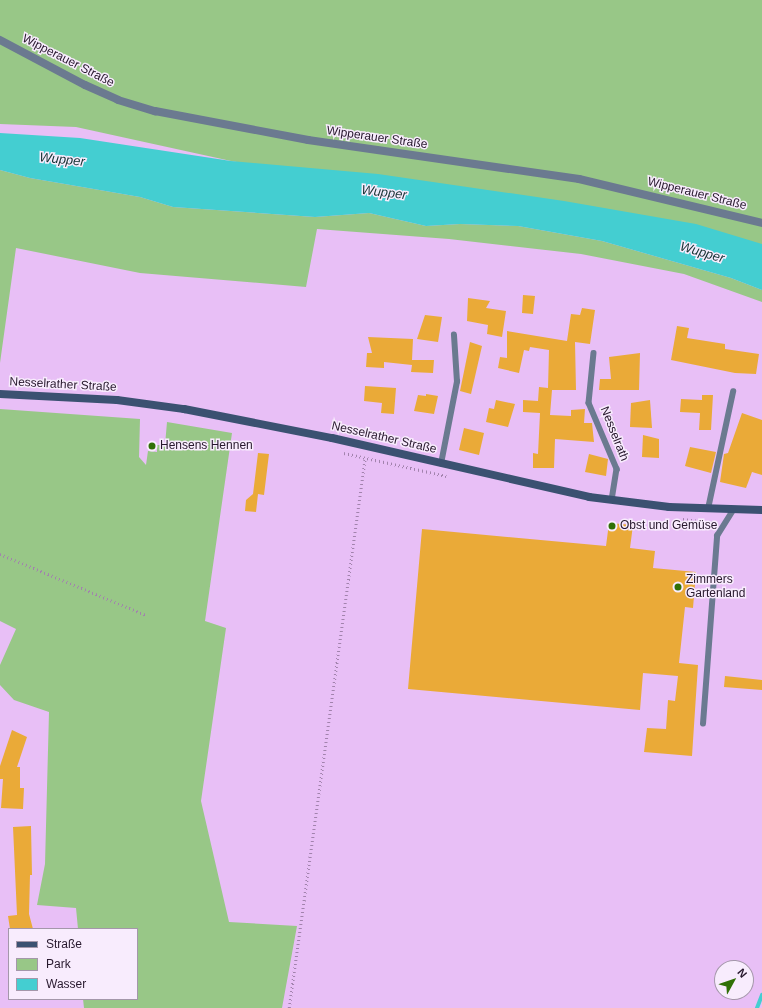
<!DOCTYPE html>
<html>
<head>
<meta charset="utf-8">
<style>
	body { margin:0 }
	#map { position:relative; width:762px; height:1008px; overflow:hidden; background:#e8bff6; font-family:Helvetica,sans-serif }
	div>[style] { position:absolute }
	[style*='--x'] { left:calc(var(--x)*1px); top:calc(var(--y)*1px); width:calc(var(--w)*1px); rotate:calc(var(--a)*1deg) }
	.green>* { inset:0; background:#98c787 }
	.water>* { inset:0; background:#44ced1 }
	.stream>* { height:4px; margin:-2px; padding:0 2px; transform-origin:2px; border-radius:2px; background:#44ced1 }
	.building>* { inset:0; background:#eaaa38 }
	.path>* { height:2.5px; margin-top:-1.25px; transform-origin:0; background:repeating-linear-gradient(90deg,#a283ad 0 1px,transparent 0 4px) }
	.lane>* { height:5.5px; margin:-2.75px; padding:0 2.75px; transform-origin:2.75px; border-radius:2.75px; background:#6b7a90 }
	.street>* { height:8px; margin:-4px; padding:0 4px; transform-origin:4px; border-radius:4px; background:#6b7a90 }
	.secondary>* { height:8px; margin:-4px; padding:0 4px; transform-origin:4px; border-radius:4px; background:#3b5171 }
	.dots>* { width:11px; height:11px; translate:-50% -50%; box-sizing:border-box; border:2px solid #f8ecfd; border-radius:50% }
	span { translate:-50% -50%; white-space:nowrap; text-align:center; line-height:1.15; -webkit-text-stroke:3px #f8ecfd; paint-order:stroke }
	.street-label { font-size:12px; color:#27182d }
	.poi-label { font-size:12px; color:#27182d }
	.left { translate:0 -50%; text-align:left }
	.water-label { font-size:13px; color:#163334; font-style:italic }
	.legend { position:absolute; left:8px; top:928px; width:130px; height:72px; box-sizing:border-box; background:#f8ecfd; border:1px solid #a497aa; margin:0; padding:5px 7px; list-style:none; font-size:12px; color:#27182d }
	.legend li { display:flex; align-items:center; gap:8px; height:20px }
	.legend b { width:20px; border:1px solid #a497aa }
	.north { position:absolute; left:714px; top:960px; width:40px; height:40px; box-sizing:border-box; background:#f8ecfd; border:1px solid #a497aa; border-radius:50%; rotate:50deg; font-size:11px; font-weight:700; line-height:16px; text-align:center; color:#27182d }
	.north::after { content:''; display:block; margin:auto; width:14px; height:18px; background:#307006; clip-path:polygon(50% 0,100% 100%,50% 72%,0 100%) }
</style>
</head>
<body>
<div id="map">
	<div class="green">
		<div style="clip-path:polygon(0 0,762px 0,762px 251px,231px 161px,76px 127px,0 124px)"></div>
		<div style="clip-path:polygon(0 170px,30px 178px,140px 197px,173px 207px,315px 217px,369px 213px,426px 226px,460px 224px,518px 226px,602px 241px,731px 278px,762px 290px,762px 302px,684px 274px,581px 254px,449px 239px,317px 229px,306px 287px,140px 273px,16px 248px,0 363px)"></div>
		<div style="clip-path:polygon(0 409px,140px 419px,139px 457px,146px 465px,148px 451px,157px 452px,157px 445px,165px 445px,167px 422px,232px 433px,205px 621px,226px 628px,201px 801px,229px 922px,297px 926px,282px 1008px,84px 1008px,83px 999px,137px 999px,137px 929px,78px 929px,76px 908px,37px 905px,45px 864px,49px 712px,14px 700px,0 685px,0 665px,16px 629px,0 621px)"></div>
	</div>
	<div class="water">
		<div style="clip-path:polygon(0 133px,80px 138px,231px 161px,378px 174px,564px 201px,696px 224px,762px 244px,762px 290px,731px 278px,602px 241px,518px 226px,460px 224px,426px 226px,369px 213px,315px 217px,173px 207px,140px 197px,30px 178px,0 170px)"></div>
	</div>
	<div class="stream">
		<div style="--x:757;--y:1008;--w:14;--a:-69"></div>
	</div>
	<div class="building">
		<div style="clip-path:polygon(523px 295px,535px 296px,533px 314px,522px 313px)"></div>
		<div style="clip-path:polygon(468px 298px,490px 301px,486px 308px,506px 311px,502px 337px,487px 334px,488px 325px,467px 321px)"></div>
		<div style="clip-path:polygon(582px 308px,595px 310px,590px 344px,575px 342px,576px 390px,552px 390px,550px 415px,571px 416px,571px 410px,585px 409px,584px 423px,592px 423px,594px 442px,555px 439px,554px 468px,533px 468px,533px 453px,538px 454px,540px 413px,523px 412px,523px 400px,538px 401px,539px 387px,548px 388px,549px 350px,530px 347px,529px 351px,524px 350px,519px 373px,498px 368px,500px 357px,507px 358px,507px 331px,567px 341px,571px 314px,580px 315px)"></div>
		<div style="clip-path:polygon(425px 315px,442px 317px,438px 342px,417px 339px)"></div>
		<div style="clip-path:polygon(677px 326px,689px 328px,687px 338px,725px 344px,725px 349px,759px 354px,756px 374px,735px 373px,671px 360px)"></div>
		<div style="clip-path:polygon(368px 337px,413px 339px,412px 360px,434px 360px,433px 373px,411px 372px,412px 365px,384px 362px,384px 368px,366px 367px,367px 353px,372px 353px)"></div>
		<div style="clip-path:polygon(470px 342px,482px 346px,471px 394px,460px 391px)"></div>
		<div style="clip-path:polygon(640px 353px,639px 390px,599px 390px,600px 379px,611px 379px,609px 357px)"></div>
		<div style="clip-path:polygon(365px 386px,396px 388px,394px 414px,381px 413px,382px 403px,364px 401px)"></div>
		<div style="clip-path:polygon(426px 394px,438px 396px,434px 414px,414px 411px,418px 395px,426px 396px)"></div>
		<div style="clip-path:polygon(702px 395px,713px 395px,711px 430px,699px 430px,700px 413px,680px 412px,681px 399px,702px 400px)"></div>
		<div style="clip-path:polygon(496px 400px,515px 404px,508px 427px,486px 422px,489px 408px,494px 409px)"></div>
		<div style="clip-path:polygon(650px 400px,652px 428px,630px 427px,631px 403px)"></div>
		<div style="clip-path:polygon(742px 413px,762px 420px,762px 475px,752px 472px,746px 488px,720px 482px,724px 454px,728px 453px)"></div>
		<div style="clip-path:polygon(464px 428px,484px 433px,479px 455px,459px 450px)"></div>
		<div style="clip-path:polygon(643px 435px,659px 439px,659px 458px,642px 457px)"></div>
		<div style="clip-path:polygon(690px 447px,716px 452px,711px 473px,685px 466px)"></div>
		<div style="clip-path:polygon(258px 453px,269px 454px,264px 495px,258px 494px,256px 512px,245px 511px,246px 500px,253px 494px)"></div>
		<div style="clip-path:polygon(589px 454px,608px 459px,606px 476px,585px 472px)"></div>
		<div style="clip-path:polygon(609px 523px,633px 525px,630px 548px,655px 551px,653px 568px,696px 572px,693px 608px,685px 607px,679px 663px,698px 665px,692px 756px,644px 752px,647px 728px,666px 729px,668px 700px,675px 701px,678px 676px,643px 673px,640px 710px,408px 689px,422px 529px,606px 546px)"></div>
		<div style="clip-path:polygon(725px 676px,762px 680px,762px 690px,724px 687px)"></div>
		<div style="clip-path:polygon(12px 730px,27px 737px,17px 767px,20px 767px,20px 788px,24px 788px,23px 809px,1px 808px,3px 779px,0 779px,0 766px)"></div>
		<div style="clip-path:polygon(31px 826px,32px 875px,30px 875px,29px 914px,33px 929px,10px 929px,8px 916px,17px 915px,13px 827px)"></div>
	</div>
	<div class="path">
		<div style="--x:344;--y:453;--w:105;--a:12.7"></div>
		<div style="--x:683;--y:519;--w:33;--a:7"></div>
		<div style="--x:0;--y:554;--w:158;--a:22.7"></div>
		<div style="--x:289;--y:1008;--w:555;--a:-82.13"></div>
	</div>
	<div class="lane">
		<div style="--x:594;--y:353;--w:50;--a:95.7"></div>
		<div style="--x:589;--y:403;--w:72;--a:67"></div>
		<div style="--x:617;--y:469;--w:31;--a:99"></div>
		<div style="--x:441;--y:464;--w:84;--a:-79"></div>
		<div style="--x:457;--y:382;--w:47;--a:-93.7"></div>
		<div style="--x:708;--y:509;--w:120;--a:-77.9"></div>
		<div style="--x:703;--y:724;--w:189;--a:-85.7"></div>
		<div style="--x:717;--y:536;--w:31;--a:-58"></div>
	</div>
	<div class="street">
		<div style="--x:0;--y:40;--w:96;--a:27.9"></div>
		<div style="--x:85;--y:85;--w:36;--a:24"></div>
		<div style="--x:118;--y:100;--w:39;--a:17"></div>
		<div style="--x:155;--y:111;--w:156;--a:10.7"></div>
		<div style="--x:308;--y:140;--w:274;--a:8.2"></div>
		<div style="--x:579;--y:179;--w:188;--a:13.5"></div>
	</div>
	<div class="secondary">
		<div style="--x:0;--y:394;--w:117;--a:2.9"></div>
		<div style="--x:117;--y:400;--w:68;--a:7.7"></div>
		<div style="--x:184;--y:409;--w:151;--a:11.1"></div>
		<div style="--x:332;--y:438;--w:264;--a:12.9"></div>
		<div style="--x:589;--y:497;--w:81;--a:7.1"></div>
		<div style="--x:669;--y:507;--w:93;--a:1.8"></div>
	</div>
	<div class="dots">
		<div style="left:152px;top:446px;background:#307006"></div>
		<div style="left:612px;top:526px;background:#307006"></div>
		<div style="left:678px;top:587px;background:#307006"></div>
	</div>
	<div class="street-label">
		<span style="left:68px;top:61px;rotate:27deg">Wipperauer Straße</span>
		<span style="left:377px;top:138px;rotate:8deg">Wipperauer Straße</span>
		<span style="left:697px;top:194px;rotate:14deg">Wipperauer Straße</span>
		<span style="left:63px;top:385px;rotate:3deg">Nesselrather Straße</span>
		<span style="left:614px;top:434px;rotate:68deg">Nesselrath</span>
		<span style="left:384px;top:438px;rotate:13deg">Nesselrather Straße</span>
	</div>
	<div class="poi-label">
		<span class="left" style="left:160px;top:446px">Hensens Hennen</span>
		<span class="left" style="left:620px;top:526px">Obst und Gemüse</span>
		<span class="left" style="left:686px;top:587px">Zimmers<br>Gartenland</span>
	</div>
	<div class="water-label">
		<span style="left:62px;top:160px;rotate:6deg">Wupper</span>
		<span style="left:384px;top:193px;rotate:7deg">Wupper</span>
		<span style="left:702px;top:253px;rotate:16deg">Wupper</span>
	</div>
	<ul class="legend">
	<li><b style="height:5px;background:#3b5171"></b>Straße</li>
	<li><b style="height:11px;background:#98c787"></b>Park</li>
	<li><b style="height:11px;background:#44ced1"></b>Wasser</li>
	</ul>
	<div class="north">N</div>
</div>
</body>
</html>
